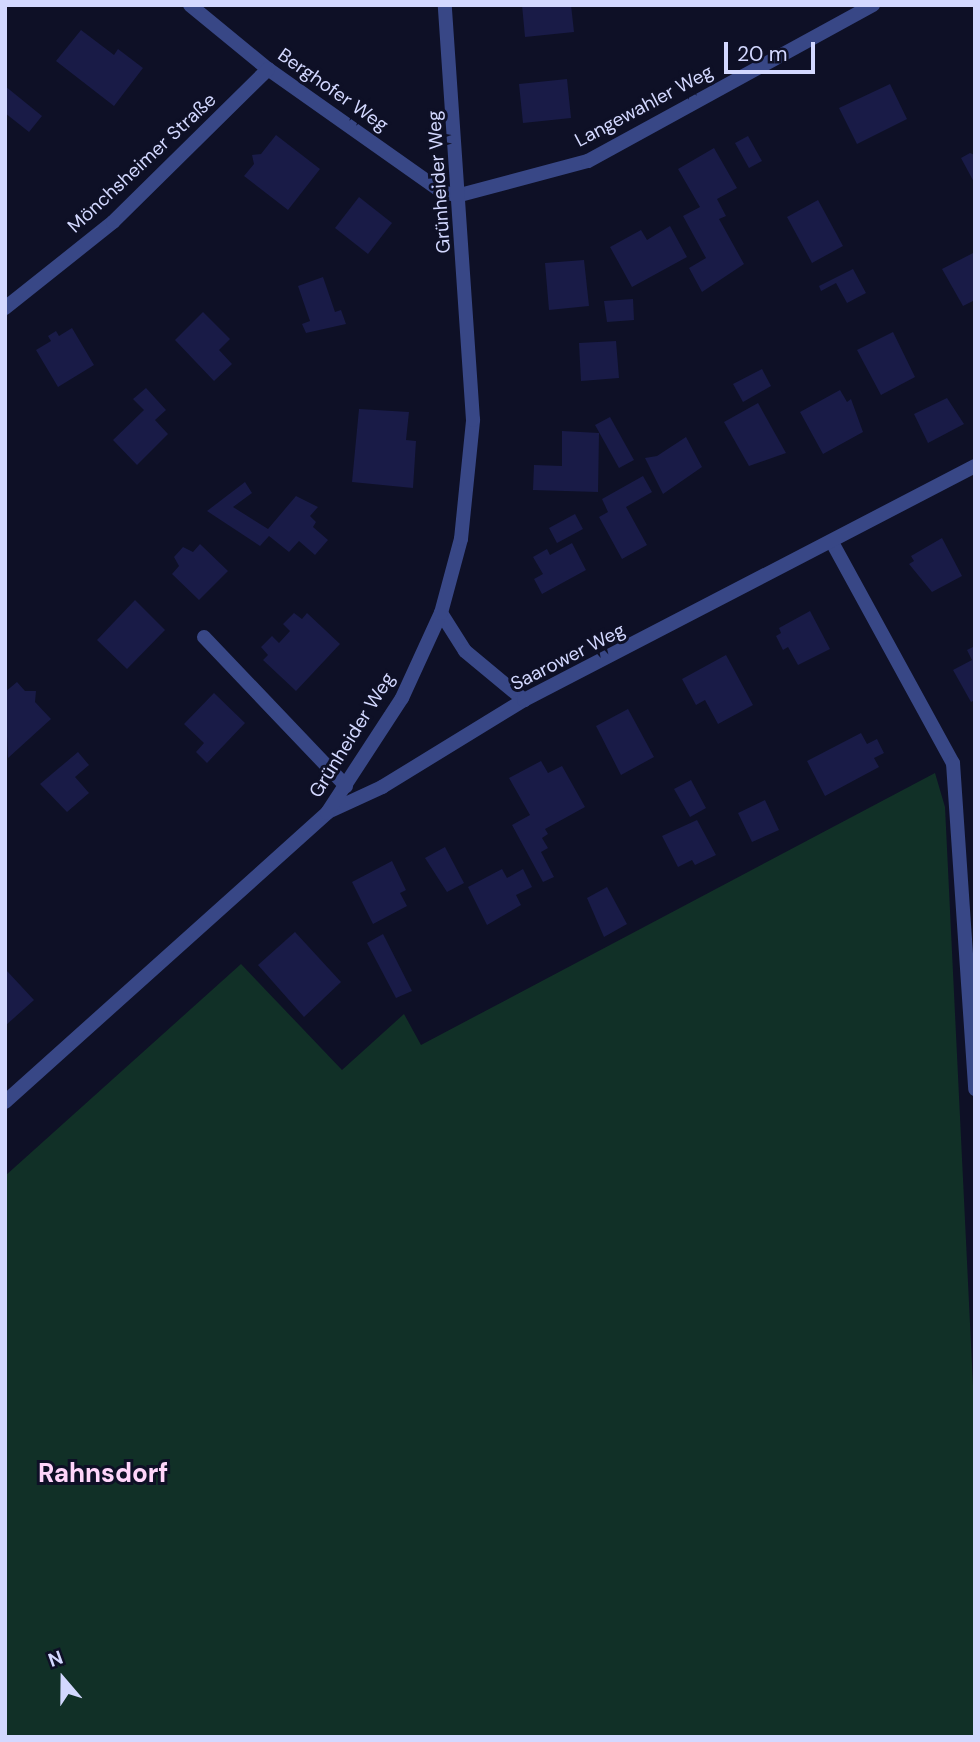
<!DOCTYPE html>
<html>
<head>
<meta charset="utf-8">
<style>
	body { margin:0 }
	#map { position:relative; width:980px; height:1742px; overflow:hidden; background:#0e1026; font-family:"DM Sans",sans-serif }
	div>[style] { position:absolute }
	[style*='--x'] { left:calc(var(--x)*1px); top:calc(var(--y)*1px); width:calc(var(--w)*1px); rotate:calc(var(--a)*1deg) }
	.green>* { inset:0; background:#113027 }
	.building>* { inset:0; background:#191b47 }
	.service>* { height:14px; margin:-7px; padding:0 7px; transform-origin:7px; border-radius:7px; background:#384786 }
	.minor>* { height:14px; margin:-7px; padding:0 7px; transform-origin:7px; border-radius:7px; background:#384786 }
	span { translate:-50% -50%; white-space:nowrap; text-align:center; line-height:1.15; -webkit-text-stroke:6px #0e1026; paint-order:stroke }
	.street-label { font-size:19px; color:#d3d8ff }
	.district-label { font-size:26px; color:#ffd5fa; font-weight:700 }
	.frame { position:absolute; inset:0; border:7px solid #d3d8ff; pointer-events:none }
	.north { position:absolute; left:28px; top:1644px; width:70px; height:70px; -webkit-text-stroke:5px #0e1026; paint-order:stroke; rotate:340deg; font-size:19px; font-weight:700; line-height:28px; text-align:center; color:#d3d8ff }
	.north::after { content:''; display:block; margin:auto; width:24px; height:32px; background:#d3d8ff; clip-path:polygon(50% 0,100% 100%,50% 72%,0 100%) }
	.scale { position:absolute; left:724px; top:42px; width:91px; height:32px; box-sizing:border-box; border:4px solid #d3d8ff; border-top:0; padding-left:9px; font-size:21px; line-height:24px; white-space:nowrap; color:#d3d8ff; -webkit-text-stroke:5px #0e1026; paint-order:stroke }
</style>
</head>
<body>
<div id="map">
	<div class="green">
		<div style="clip-path:polygon(935px 773px,945px 807px,975px 1427px,975px 1737px,5px 1737px,5px 1176px,241px 964px,342px 1070px,404px 1014px,421px 1045px)"></div>
	</div>
	<div class="building">
		<div style="clip-path:polygon(522px 5px,571px 5px,574px 32px,525px 37px)"></div>
		<div style="clip-path:polygon(81px 30px,114px 55px,118px 49px,143px 68px,114px 106px,56px 61px)"></div>
		<div style="clip-path:polygon(567px 79px,571px 118px,523px 123px,519px 84px)"></div>
		<div style="clip-path:polygon(890px 84px,907px 119px,857px 144px,839px 108px)"></div>
		<div style="clip-path:polygon(5px 86px,42px 116px,29px 132px,5px 113px)"></div>
		<div style="clip-path:polygon(276px 135px,320px 169px,288px 210px,244px 176px,254px 164px,252px 155px,261px 154px)"></div>
		<div style="clip-path:polygon(748px 136px,762px 161px,749px 168px,735px 143px)"></div>
		<div style="clip-path:polygon(714px 148px,737px 188px,717px 199px,726px 216px,719px 219px,744px 264px,702px 292px,689px 268px,706px 258px,683px 216px,700px 207px,678px 169px)"></div>
		<div style="clip-path:polygon(970px 153px,975px 155px,975px 184px,961px 158px)"></div>
		<div style="clip-path:polygon(359px 197px,392px 223px,368px 254px,335px 228px)"></div>
		<div style="clip-path:polygon(818px 200px,843px 246px,812px 263px,787px 217px)"></div>
		<div style="clip-path:polygon(670px 226px,687px 257px,632px 287px,610px 247px,641px 230px,647px 240px)"></div>
		<div style="clip-path:polygon(975px 252px,975px 300px,963px 306px,942px 269px)"></div>
		<div style="clip-path:polygon(584px 260px,589px 306px,549px 310px,545px 263px)"></div>
		<div style="clip-path:polygon(853px 269px,866px 293px,847px 303px,836px 283px,821px 291px,819px 286px)"></div>
		<div style="clip-path:polygon(323px 277px,335px 312px,341px 310px,346px 324px,306px 333px,302px 324px,310px 321px,298px 286px)"></div>
		<div style="clip-path:polygon(633px 299px,634px 320px,607px 322px,604px 301px)"></div>
		<div style="clip-path:polygon(203px 312px,230px 339px,219px 350px,232px 364px,214px 381px,175px 340px)"></div>
		<div style="clip-path:polygon(72px 328px,94px 365px,58px 387px,36px 350px,51px 341px,48px 336px,56px 331px,59px 336px)"></div>
		<div style="clip-path:polygon(893px 332px,915px 377px,881px 395px,857px 350px)"></div>
		<div style="clip-path:polygon(616px 341px,619px 378px,581px 381px,579px 343px)"></div>
		<div style="clip-path:polygon(762px 369px,771px 386px,743px 402px,733px 384px)"></div>
		<div style="clip-path:polygon(146px 388px,166px 410px,155px 420px,168px 434px,137px 465px,113px 440px,144px 410px,133px 399px)"></div>
		<div style="clip-path:polygon(840px 390px,847px 402px,851px 399px,863px 432px,823px 454px,800px 412px)"></div>
		<div style="clip-path:polygon(947px 398px,964px 424px,928px 443px,914px 414px)"></div>
		<div style="clip-path:polygon(758px 403px,786px 453px,749px 466px,724px 422px)"></div>
		<div style="clip-path:polygon(359px 409px,409px 412px,406px 440px,416px 441px,413px 488px,352px 482px)"></div>
		<div style="clip-path:polygon(610px 417px,634px 460px,619px 468px,595px 425px)"></div>
		<div style="clip-path:polygon(562px 431px,599px 433px,598px 492px,533px 490px,534px 465px,562px 466px)"></div>
		<div style="clip-path:polygon(686px 437px,702px 467px,663px 494px,645px 458px,657px 456px)"></div>
		<div style="clip-path:polygon(643px 476px,652px 492px,626px 507px,647px 545px,622px 559px,599px 517px,608px 512px,602px 499px)"></div>
		<div style="clip-path:polygon(245px 482px,252px 493px,233px 507px,268px 529px,296px 496px,318px 507px,310px 516px,316px 522px,313px 527px,328px 540px,315px 555px,299px 541px,289px 552px,269px 536px,260px 546px,207px 511px)"></div>
		<div style="clip-path:polygon(575px 514px,583px 529px,557px 543px,549px 528px)"></div>
		<div style="clip-path:polygon(942px 538px,962px 576px,932px 592px,909px 564px,914px 561px,911px 556px)"></div>
		<div style="clip-path:polygon(572px 543px,586px 570px,542px 594px,534px 579px,543px 574px,533px 557px,547px 549px,550px 555px)"></div>
		<div style="clip-path:polygon(200px 544px,228px 571px,199px 600px,172px 574px,179px 566px,174px 557px,183px 547px,193px 552px)"></div>
		<div style="clip-path:polygon(135px 600px,165px 630px,127px 669px,97px 640px)"></div>
		<div style="clip-path:polygon(810px 611px,830px 649px,798px 665px,788px 647px,783px 650px,776px 636px,781px 633px,779px 628px)"></div>
		<div style="clip-path:polygon(294px 613px,302px 619px,307px 613px,340px 644px,296px 691px,263px 660px,268px 655px,261px 647px,272px 636px,279px 643px,290px 631px,283px 624px)"></div>
		<div style="clip-path:polygon(975px 646px,975px 700px,971px 702px,953px 670px,972px 660px,967px 650px)"></div>
		<div style="clip-path:polygon(726px 655px,753px 705px,718px 724px,705px 700px,696px 705px,682px 679px)"></div>
		<div style="clip-path:polygon(17px 682px,25px 691px,36px 691px,35px 702px,51px 719px,8px 758px,5px 692px)"></div>
		<div style="clip-path:polygon(214px 693px,245px 723px,207px 763px,196px 752px,204px 743px,184px 724px)"></div>
		<div style="clip-path:polygon(628px 709px,654px 757px,621px 775px,596px 726px)"></div>
		<div style="clip-path:polygon(861px 733px,867px 744px,877px 739px,884px 753px,874px 758px,879px 767px,825px 796px,807px 761px)"></div>
		<div style="clip-path:polygon(78px 752px,89px 765px,75px 777px,89px 793px,67px 812px,40px 784px)"></div>
		<div style="clip-path:polygon(541px 761px,548px 773px,562px 766px,585px 807px,545px 829px,548px 834px,542px 838px,548px 848px,541px 852px,554px 877px,543px 882px,512px 825px,530px 815px,509px 778px)"></div>
		<div style="clip-path:polygon(691px 780px,706px 808px,690px 817px,674px 789px)"></div>
		<div style="clip-path:polygon(765px 800px,779px 830px,752px 842px,738px 813px)"></div>
		<div style="clip-path:polygon(697px 820px,716px 855px,695px 865px,692px 860px,678px 867px,662px 836px)"></div>
		<div style="clip-path:polygon(445px 847px,464px 883px,447px 892px,425px 858px)"></div>
		<div style="clip-path:polygon(392px 861px,406px 890px,400px 893px,407px 906px,373px 924px,352px 882px)"></div>
		<div style="clip-path:polygon(502px 869px,507px 878px,523px 869px,532px 887px,516px 895px,521px 905px,487px 925px,468px 887px)"></div>
		<div style="clip-path:polygon(607px 887px,627px 924px,604px 937px,587px 898px)"></div>
		<div style="clip-path:polygon(295px 932px,341px 982px,304px 1017px,258px 965px)"></div>
		<div style="clip-path:polygon(383px 934px,412px 991px,396px 998px,367px 943px)"></div>
		<div style="clip-path:polygon(7px 971px,34px 1000px,5px 1026px,5px 972px)"></div>
	</div>
	<div class="service">
		<div style="--x:833;--y:544;--w:250;--a:61.3"></div>
		<div style="--x:953;--y:763;--w:327;--a:86.1"></div>
		<div style="--x:441;--y:613;--w:45;--a:57.7"></div>
		<div style="--x:465;--y:651;--w:77;--a:39.7"></div>
		<div style="--x:204;--y:637;--w:206;--a:46.4"></div>
	</div>
	<div class="minor">
		<div style="--x:190;--y:5;--w:101;--a:39.4"></div>
		<div style="--x:268;--y:69;--w:215;--a:35.2"></div>
		<div style="--x:444;--y:193;--w:16;--a:7"></div>
		<div style="--x:460;--y:195;--w:132;--a:-14.9"></div>
		<div style="--x:588;--y:161;--w:325;--a:-28.7"></div>
		<div style="--x:5;--y:308;--w:138;--a:-38.5"></div>
		<div style="--x:113;--y:222;--w:218;--a:-44.6"></div>
		<div style="--x:328;--y:812;--w:60;--a:-24.8"></div>
		<div style="--x:382;--y:787;--w:167;--a:-31.5"></div>
		<div style="--x:524;--y:700;--w:508;--a:-27.42"></div>
		<div style="--x:5;--y:1102;--w:433;--a:-41.9"></div>
		<div style="--x:327;--y:813;--w:137;--a:-56.9"></div>
		<div style="--x:402;--y:698;--w:94;--a:-65.4"></div>
		<div style="--x:441;--y:613;--w:77;--a:-74.9"></div>
		<div style="--x:461;--y:539;--w:120;--a:-84.2"></div>
		<div style="--x:473;--y:420;--w:416;--a:-93.9"></div>
	</div>
	<div class="street-label">
		<span style="left:333px;top:90px;rotate:35deg">Berghofer Weg</span>
		<span style="left:644px;top:106px;rotate:-28deg">Langewahler Weg</span>
		<span style="left:142px;top:163px;rotate:-43deg">Mönchsheimer Straße</span>
		<span style="left:439px;top:182px;rotate:-94deg">Grünheider Weg</span>
		<span style="left:568px;top:657px;rotate:-27deg">Saarower Weg</span>
		<span style="left:352px;top:735px;rotate:-58deg">Grünheider Weg</span>
	</div>
	<div class="district-label">
		<span style="left:103px;top:1474px">Rahnsdorf</span>
	</div>
	<div class="frame"></div>
	<div class="north">N</div>
	<div class="scale">20 m</div>
</div>
</body>
</html>
